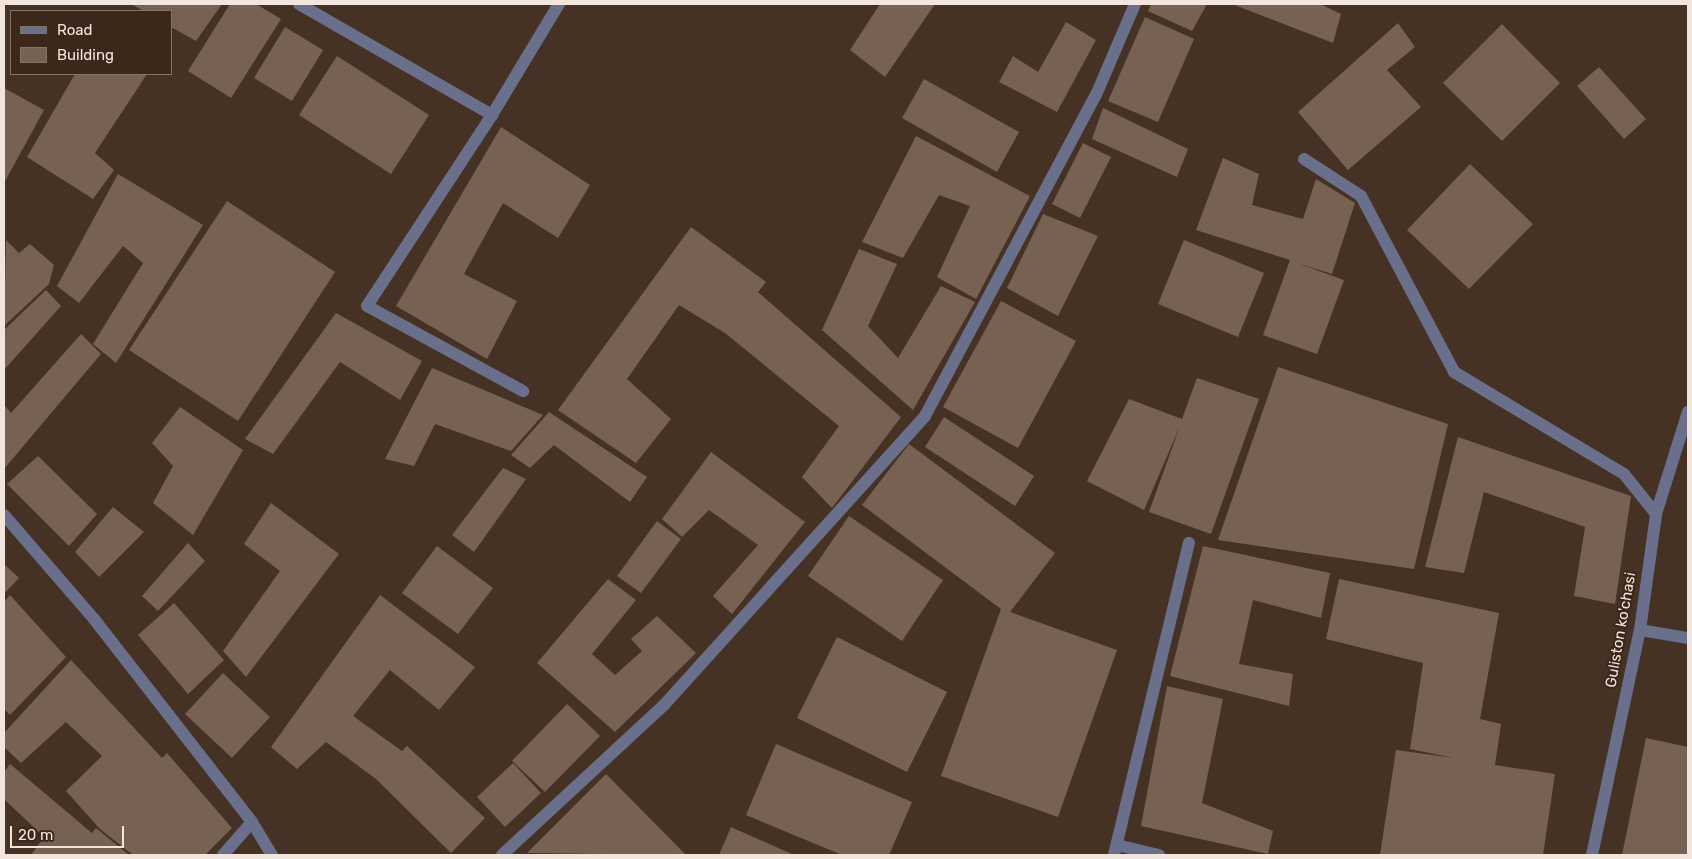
<!DOCTYPE html>
<html>
<head>
<meta charset="utf-8">
<style>
	body { margin:0 }
	#map { position:relative; width:1692px; height:859px; overflow:hidden; background:#463224; font-family:Rubik,sans-serif }
	div>[style] { position:absolute }
	[style*='--x'] { left:calc(var(--x)*1px); top:calc(var(--y)*1px); width:calc(var(--w)*1px); rotate:calc(var(--a)*1deg) }
	.building>* { inset:0; background:#776152 }
	.minor>* { height:12px; margin:-6px; padding:0 6px; transform-origin:6px; border-radius:6px; background:#6a6f8c }
	span { translate:-50% -50%; white-space:nowrap; text-align:center; line-height:1.15; -webkit-text-stroke:4px #3b281a; paint-order:stroke }
	.street-label { font-size:15px; color:#f2e5dd }
	.frame { position:absolute; inset:0; border:5px solid #f2e5dd; pointer-events:none }
	.legend { position:absolute; left:10px; top:10px; width:162px; height:65px; box-sizing:border-box; background:#3b281a; border:1px solid #847468; margin:0; padding:6px 9px; list-style:none; font-size:15px; color:#f2e5dd }
	.legend li { display:flex; align-items:center; gap:10px; height:25px }
	.legend b { width:25px; border:1px solid #847468 }
	.scale { position:absolute; left:10px; top:826px; width:114px; height:22px; box-sizing:border-box; border:2px solid #f2e5dd; border-top:0; padding-left:6px; font-size:15px; line-height:18px; white-space:nowrap; color:#f2e5dd; -webkit-text-stroke:4px #3b281a; paint-order:stroke }
</style>
</head>
<body>
<div id="map">
	<div class="building">
		<div style="clip-path:polygon(131px 4px,222px 4px,196px 41px,171px 27px,171px 11px,144px 11px)"></div>
		<div style="clip-path:polygon(230px 4px,256px 4px,281px 19px,231px 98px,188px 71px)"></div>
		<div style="clip-path:polygon(880px 4px,935px 4px,885px 77px,850px 50px)"></div>
		<div style="clip-path:polygon(1151px 4px,1207px 4px,1192px 31px,1148px 11px)"></div>
		<div style="clip-path:polygon(1232px 4px,1320px 4px,1341px 14px,1333px 43px)"></div>
		<div style="clip-path:polygon(1145px 17px,1194px 39px,1158px 122px,1108px 101px)"></div>
		<div style="clip-path:polygon(1066px 22px,1096px 40px,1057px 112px,999px 82px,1013px 56px,1038px 72px)"></div>
		<div style="clip-path:polygon(1398px 23px,1415px 47px,1387px 70px,1421px 107px,1348px 170px,1298px 112px)"></div>
		<div style="clip-path:polygon(1502px 24px,1560px 83px,1502px 141px,1443px 83px)"></div>
		<div style="clip-path:polygon(285px 27px,323px 50px,292px 101px,254px 78px)"></div>
		<div style="clip-path:polygon(337px 56px,429px 115px,391px 174px,299px 115px)"></div>
		<div style="clip-path:polygon(1599px 67px,1646px 119px,1624px 139px,1577px 86px)"></div>
		<div style="clip-path:polygon(75px 74px,147px 74px,95px 153px,114px 170px,93px 199px,27px 157px)"></div>
		<div style="clip-path:polygon(924px 79px,1019px 132px,997px 172px,902px 118px)"></div>
		<div style="clip-path:polygon(4px 88px,44px 110px,4px 183px)"></div>
		<div style="clip-path:polygon(1103px 108px,1188px 149px,1177px 177px,1092px 139px)"></div>
		<div style="clip-path:polygon(501px 127px,590px 185px,558px 238px,503px 203px,464px 274px,517px 301px,487px 359px,396px 306px)"></div>
		<div style="clip-path:polygon(916px 136px,1030px 196px,976px 299px,937px 277px,970px 206px,939px 195px,903px 258px,862px 242px)"></div>
		<div style="clip-path:polygon(1083px 143px,1111px 157px,1080px 218px,1052px 204px)"></div>
		<div style="clip-path:polygon(1223px 158px,1259px 174px,1252px 205px,1303px 219px,1316px 179px,1355px 203px,1332px 274px,1297px 263px,1344px 280px,1317px 354px,1263px 335px,1290px 260px,1196px 230px)"></div>
		<div style="clip-path:polygon(1470px 164px,1533px 224px,1469px 289px,1407px 230px)"></div>
		<div style="clip-path:polygon(118px 174px,203px 225px,116px 363px,93px 344px,143px 263px,123px 246px,79px 303px,57px 286px)"></div>
		<div style="clip-path:polygon(227px 201px,335px 272px,238px 421px,129px 350px)"></div>
		<div style="clip-path:polygon(1043px 214px,1098px 236px,1058px 316px,1007px 288px)"></div>
		<div style="clip-path:polygon(691px 227px,766px 282px,758px 292px,901px 417px,832px 508px,802px 477px,839px 426px,725px 333px,679px 305px,627px 379px,671px 419px,636px 463px,558px 410px)"></div>
		<div style="clip-path:polygon(6px 240px,19px 253px,30px 244px,54px 265px,49px 284px,4px 326px)"></div>
		<div style="clip-path:polygon(1184px 240px,1264px 273px,1238px 337px,1158px 304px)"></div>
		<div style="clip-path:polygon(859px 249px,897px 264px,868px 326px,898px 358px,941px 286px,975px 302px,913px 410px,822px 330px)"></div>
		<div style="clip-path:polygon(46px 290px,61px 306px,4px 370px,4px 330px)"></div>
		<div style="clip-path:polygon(1001px 301px,1076px 341px,1018px 448px,943px 407px)"></div>
		<div style="clip-path:polygon(336px 313px,422px 361px,400px 400px,340px 362px,273px 454px,245px 439px)"></div>
		<div style="clip-path:polygon(81px 334px,101px 354px,4px 469px,4px 405px,11px 413px)"></div>
		<div style="clip-path:polygon(1278px 367px,1448px 424px,1414px 569px,1218px 540px)"></div>
		<div style="clip-path:polygon(432px 368px,543px 415px,511px 451px,435px 424px,414px 466px,385px 459px)"></div>
		<div style="clip-path:polygon(1197px 378px,1259px 399px,1211px 534px,1149px 512px,1180px 426px,1144px 510px,1087px 481px,1129px 399px,1182px 419px)"></div>
		<div style="clip-path:polygon(180px 407px,243px 450px,193px 535px,153px 503px,173px 466px,152px 443px)"></div>
		<div style="clip-path:polygon(549px 412px,647px 477px,630px 502px,554px 445px,530px 468px,511px 455px)"></div>
		<div style="clip-path:polygon(944px 417px,1034px 476px,1015px 506px,925px 447px)"></div>
		<div style="clip-path:polygon(1458px 437px,1631px 496px,1615px 604px,1574px 596px,1585px 527px,1484px 492px,1464px 573px,1425px 567px)"></div>
		<div style="clip-path:polygon(909px 444px,1055px 553px,1010px 612px,1117px 650px,1058px 817px,941px 776px,1001px 609px,862px 505px)"></div>
		<div style="clip-path:polygon(711px 452px,805px 522px,732px 614px,713px 596px,758px 545px,709px 510px,682px 537px,662px 519px)"></div>
		<div style="clip-path:polygon(38px 456px,97px 514px,69px 546px,7px 484px)"></div>
		<div style="clip-path:polygon(503px 468px,526px 479px,474px 552px,452px 535px)"></div>
		<div style="clip-path:polygon(271px 503px,339px 554px,246px 677px,223px 651px,280px 571px,244px 544px)"></div>
		<div style="clip-path:polygon(113px 507px,144px 532px,99px 577px,75px 552px)"></div>
		<div style="clip-path:polygon(849px 516px,943px 580px,902px 641px,808px 576px)"></div>
		<div style="clip-path:polygon(657px 521px,681px 539px,641px 593px,617px 576px)"></div>
		<div style="clip-path:polygon(188px 543px,205px 561px,158px 611px,142px 596px)"></div>
		<div style="clip-path:polygon(437px 546px,493px 588px,458px 634px,402px 593px)"></div>
		<div style="clip-path:polygon(1203px 546px,1330px 573px,1321px 618px,1253px 600px,1239px 664px,1293px 674px,1289px 706px,1170px 676px)"></div>
		<div style="clip-path:polygon(4px 564px,19px 578px,4px 594px)"></div>
		<div style="clip-path:polygon(608px 579px,636px 600px,592px 654px,615px 675px,642px 651px,631px 639px,657px 616px,696px 653px,615px 732px,537px 663px)"></div>
		<div style="clip-path:polygon(1339px 579px,1499px 613px,1480px 719px,1501px 724px,1495px 765px,1555px 774px,1543px 855px,1380px 855px,1396px 750px,1454px 758px,1410px 749px,1423px 663px,1326px 639px)"></div>
		<div style="clip-path:polygon(10px 595px,66px 657px,10px 715px,4px 709px,4px 602px)"></div>
		<div style="clip-path:polygon(380px 595px,475px 667px,439px 710px,390px 670px,353px 716px,402px 751px,407px 746px,485px 818px,451px 853px,376px 779px,326px 742px,297px 769px,271px 747px)"></div>
		<div style="clip-path:polygon(174px 603px,224px 660px,188px 694px,138px 635px)"></div>
		<div style="clip-path:polygon(837px 637px,947px 692px,907px 772px,797px 718px)"></div>
		<div style="clip-path:polygon(71px 660px,162px 758px,167px 753px,232px 828px,205px 855px,133px 855px,100px 829px,66px 791px,102px 756px,66px 722px,21px 763px,4px 747px,4px 733px)"></div>
		<div style="clip-path:polygon(223px 673px,270px 717px,232px 758px,185px 714px)"></div>
		<div style="clip-path:polygon(1167px 686px,1223px 699px,1202px 803px,1273px 831px,1268px 854px,1141px 826px)"></div>
		<div style="clip-path:polygon(567px 704px,600px 736px,545px 792px,512px 761px)"></div>
		<div style="clip-path:polygon(1646px 738px,1688px 747px,1688px 855px,1622px 855px)"></div>
		<div style="clip-path:polygon(776px 744px,912px 802px,889px 855px,842px 855px,746px 815px)"></div>
		<div style="clip-path:polygon(513px 763px,541px 793px,505px 827px,477px 797px)"></div>
		<div style="clip-path:polygon(10px 764px,92px 833px,96px 828px,129px 855px,31px 855px,44px 837px,4px 799px,4px 772px)"></div>
		<div style="clip-path:polygon(606px 774px,685px 854px,684px 855px,527px 853px)"></div>
		<div style="clip-path:polygon(731px 827px,794px 855px,719px 855px)"></div>
	</div>
	<div class="minor">
		<div style="--x:299;--y:4;--w:223;--a:29.9"></div>
		<div style="--x:492;--y:115;--w:130;--a:-58.9"></div>
		<div style="--x:492;--y:115;--w:228;--a:123.2"></div>
		<div style="--x:367;--y:306;--w:178;--a:28.6"></div>
		<div style="--x:1304;--y:159;--w:68;--a:33"></div>
		<div style="--x:1361;--y:196;--w:199;--a:62.1"></div>
		<div style="--x:1454;--y:372;--w:198;--a:31"></div>
		<div style="--x:1624;--y:474;--w:51;--a:51.3"></div>
		<div style="--x:4;--y:515;--w:138;--a:49.1"></div>
		<div style="--x:94;--y:619;--w:257;--a:52.1"></div>
		<div style="--x:252;--y:822;--w:39;--a:59"></div>
		<div style="--x:1640;--y:630;--w:49;--a:9.5"></div>
		<div style="--x:1117;--y:845;--w:43;--a:13.4"></div>
		<div style="--x:223;--y:855;--w:44;--a:-48.7"></div>
		<div style="--x:502;--y:855;--w:221;--a:-42.8"></div>
		<div style="--x:664;--y:705;--w:389;--a:-47.9"></div>
		<div style="--x:925;--y:416;--w:364;--a:-62"></div>
		<div style="--x:1096;--y:95;--w:99;--a:-66.8"></div>
		<div style="--x:1114;--y:855;--w:321;--a:-76.5"></div>
		<div style="--x:1592;--y:855;--w:230;--a:-78"></div>
		<div style="--x:1640;--y:630;--w:117;--a:-82.1"></div>
		<div style="--x:1656;--y:514;--w:107;--a:-72.6"></div>
	</div>
	<div class="street-label">
		<span style="left:1621px;top:630px;rotate:-80deg">Guliston ko'chasi</span>
	</div>
	<div class="frame"></div>
	<ul class="legend">
	<li><b style="height:6px;background:#6a6f8c"></b>Road</li>
	<li><b style="height:14px;background:#776152"></b>Building</li>
	</ul>
	<div class="scale">20 m</div>
</div>
</body>
</html>
